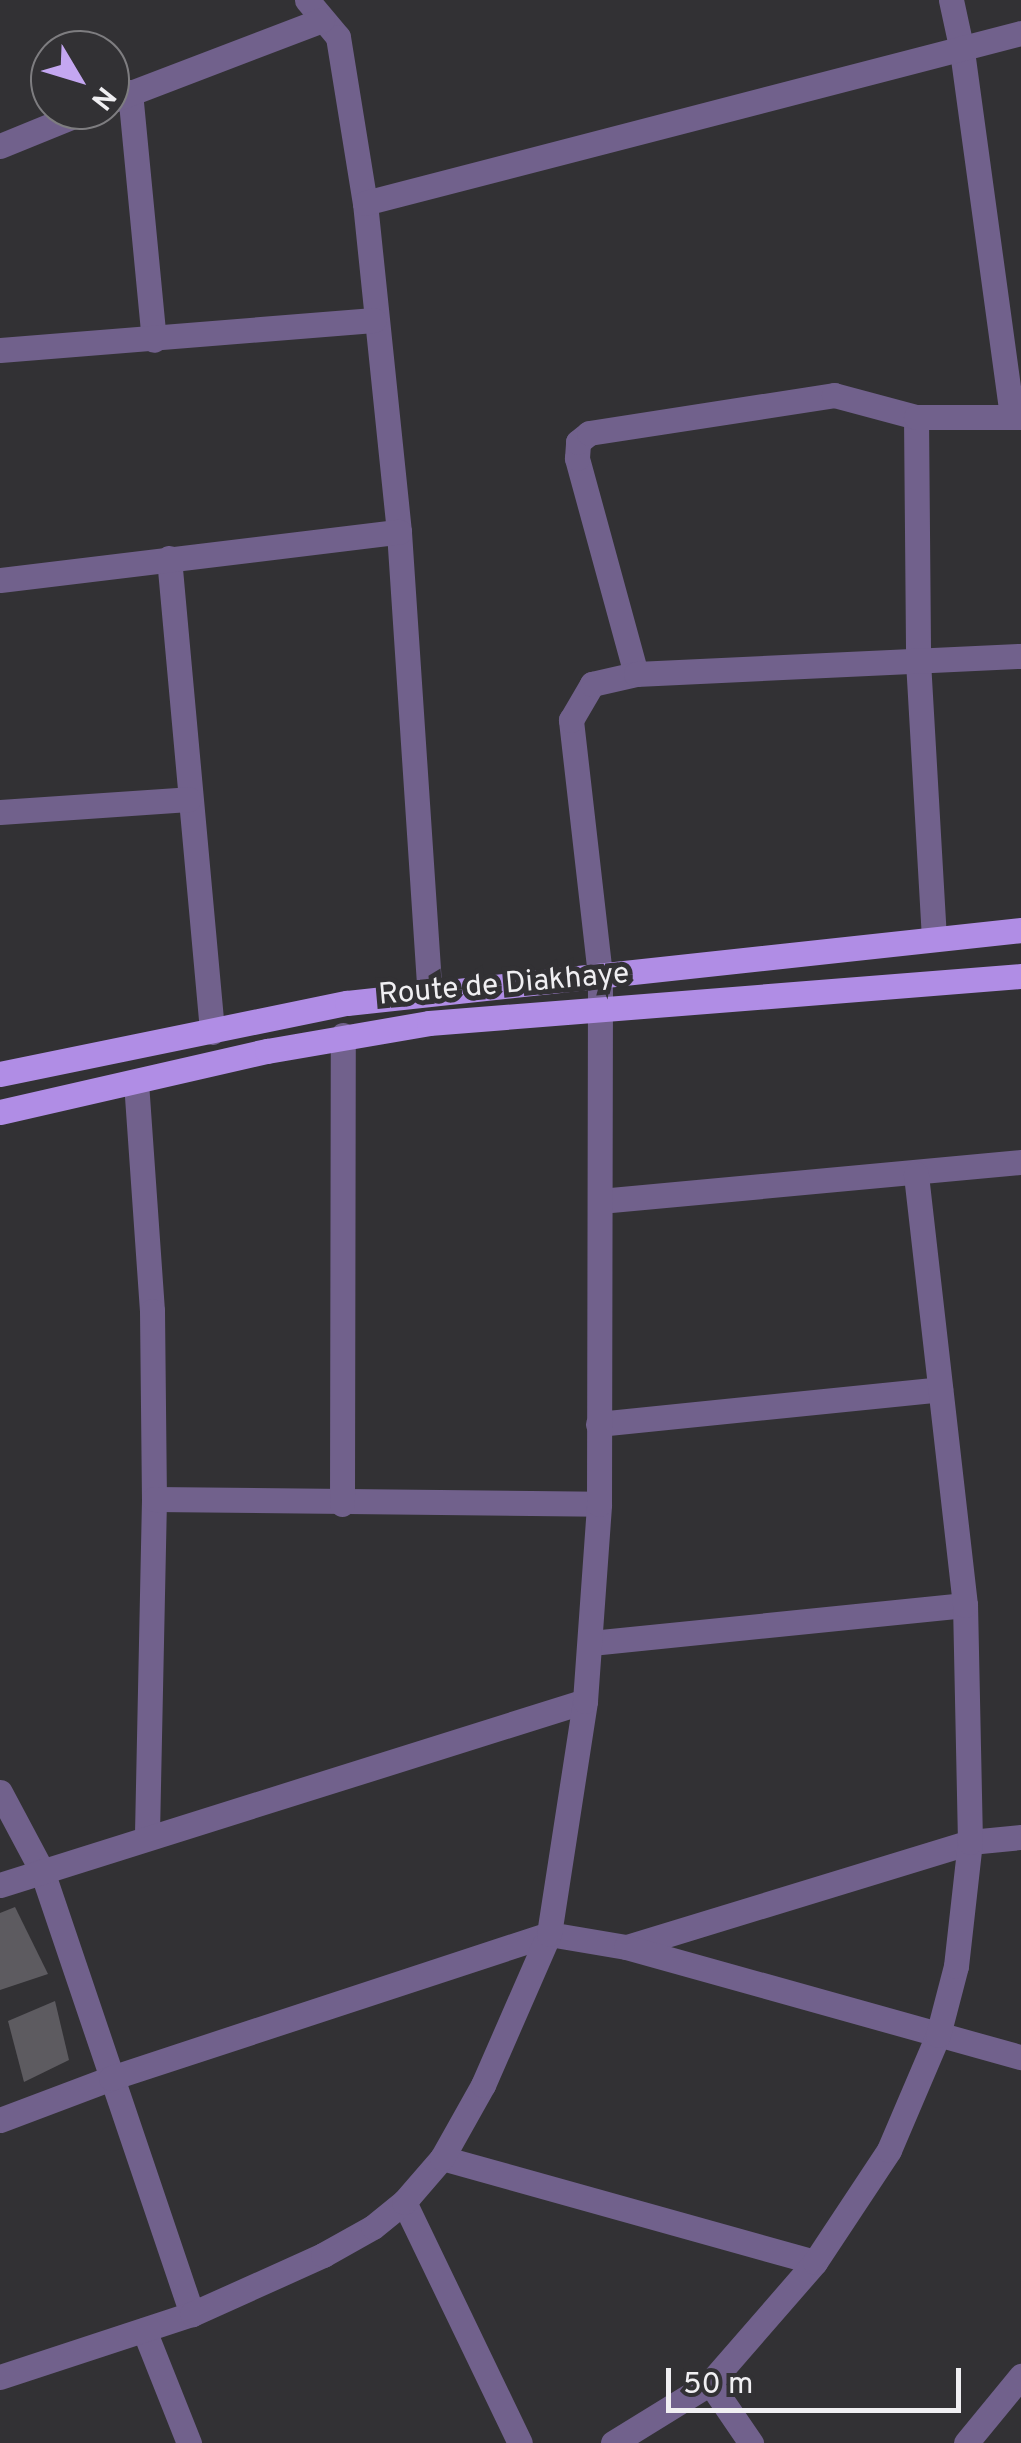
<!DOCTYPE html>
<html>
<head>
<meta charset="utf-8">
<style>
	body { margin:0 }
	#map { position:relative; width:1021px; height:2443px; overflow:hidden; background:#323134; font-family:Overpass,sans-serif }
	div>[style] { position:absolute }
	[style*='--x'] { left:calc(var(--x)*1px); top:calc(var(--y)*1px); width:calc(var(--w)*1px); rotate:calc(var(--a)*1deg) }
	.building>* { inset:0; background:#5d5b60 }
	.street>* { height:25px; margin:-12.5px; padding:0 12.5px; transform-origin:12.5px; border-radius:12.5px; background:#71618c }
	.primary>* { height:25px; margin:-12.5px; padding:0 12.5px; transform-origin:12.5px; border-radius:12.5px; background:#b08de5 }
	span { translate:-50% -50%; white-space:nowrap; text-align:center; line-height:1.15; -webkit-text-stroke:10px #323134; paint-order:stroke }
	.street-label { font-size:30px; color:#f0eff2 }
	.north { position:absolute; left:30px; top:30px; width:100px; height:100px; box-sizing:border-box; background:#323134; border:2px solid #7e7d80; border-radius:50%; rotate:128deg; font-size:28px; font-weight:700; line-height:40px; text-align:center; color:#f0eff2 }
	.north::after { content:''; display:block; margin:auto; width:35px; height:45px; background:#c4a7f1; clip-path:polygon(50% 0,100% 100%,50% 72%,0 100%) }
	.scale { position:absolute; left:666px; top:2368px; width:295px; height:45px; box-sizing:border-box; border:5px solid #f0eff2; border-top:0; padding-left:12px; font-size:30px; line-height:35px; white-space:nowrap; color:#f0eff2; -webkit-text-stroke:8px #323134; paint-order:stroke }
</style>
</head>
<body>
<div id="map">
	<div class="building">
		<div style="clip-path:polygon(15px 1907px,48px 1974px,0 1990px,0 1913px)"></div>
		<div style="clip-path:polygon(55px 2001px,69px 2060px,24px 2082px,8px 2021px)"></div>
	</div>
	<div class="street">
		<div style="--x:307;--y:0;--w:48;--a:50"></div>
		<div style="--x:338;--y:37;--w:168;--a:80.8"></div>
		<div style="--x:365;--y:203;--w:331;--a:84.1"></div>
		<div style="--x:399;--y:532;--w:462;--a:86.2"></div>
		<div style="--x:951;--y:0;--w:52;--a:77.8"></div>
		<div style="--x:962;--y:51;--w:369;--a:82.2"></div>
		<div style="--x:130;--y:92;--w:249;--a:84.5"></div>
		<div style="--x:110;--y:101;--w:227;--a:-20.9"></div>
		<div style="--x:0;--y:146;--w:95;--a:-22.2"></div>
		<div style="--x:365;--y:203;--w:678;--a:-14.53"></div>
		<div style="--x:0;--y:350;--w:375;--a:-4.6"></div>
		<div style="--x:916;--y:417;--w:244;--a:89.5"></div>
		<div style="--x:918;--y:661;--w:278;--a:86.7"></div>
		<div style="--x:169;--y:558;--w:476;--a:84.8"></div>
		<div style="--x:0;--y:580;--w:402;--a:-6.9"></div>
		<div style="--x:636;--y:674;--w:224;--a:-105.3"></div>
		<div style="--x:577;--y:458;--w:16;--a:-86"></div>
		<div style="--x:578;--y:442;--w:14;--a:-39"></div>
		<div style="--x:589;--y:433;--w:248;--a:-8.8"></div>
		<div style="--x:834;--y:395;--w:85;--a:15"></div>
		<div style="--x:916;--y:417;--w:105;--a:0"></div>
		<div style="--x:0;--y:812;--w:189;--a:-3.9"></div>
		<div style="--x:136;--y:1082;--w:230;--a:86"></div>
		<div style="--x:152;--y:1311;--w:188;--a:89.4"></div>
		<div style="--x:154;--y:1499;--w:337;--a:91.2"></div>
		<div style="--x:600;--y:1201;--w:423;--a:-5.3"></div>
		<div style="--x:598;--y:1424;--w:344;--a:-5.8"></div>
		<div style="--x:154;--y:1499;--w:445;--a:0.6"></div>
		<div style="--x:342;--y:1504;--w:469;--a:-89.9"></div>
		<div style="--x:591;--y:1643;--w:376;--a:-5.8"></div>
		<div style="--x:0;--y:1792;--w:89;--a:62"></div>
		<div style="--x:42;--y:1871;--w:468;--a:71.3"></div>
		<div style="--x:0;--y:1885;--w:613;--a:-17.46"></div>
		<div style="--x:627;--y:1947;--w:359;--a:-17"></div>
		<div style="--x:970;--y:1842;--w:51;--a:-5.6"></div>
		<div style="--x:0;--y:2120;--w:119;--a:-20.7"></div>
		<div style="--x:111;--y:2078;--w:461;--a:-18.2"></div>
		<div style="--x:549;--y:1934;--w:78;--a:9.6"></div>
		<div style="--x:626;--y:1947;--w:410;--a:15.6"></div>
		<div style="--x:442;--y:2158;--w:387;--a:15.6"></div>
		<div style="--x:404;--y:2202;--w:267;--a:64.3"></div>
		<div style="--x:144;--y:2330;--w:122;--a:68.3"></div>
		<div style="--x:0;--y:2377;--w:202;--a:-18.2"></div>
		<div style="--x:192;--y:2314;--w:144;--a:-24.2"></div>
		<div style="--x:323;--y:2255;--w:57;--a:-29.2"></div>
		<div style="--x:373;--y:2227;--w:40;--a:-39"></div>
		<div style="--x:404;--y:2202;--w:58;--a:-49.2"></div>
		<div style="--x:442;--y:2158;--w:84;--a:-60.7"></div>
		<div style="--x:483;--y:2085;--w:165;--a:-66.4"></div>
		<div style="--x:549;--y:1934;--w:236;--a:-81.2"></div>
		<div style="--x:585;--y:1701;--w:197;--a:-85.9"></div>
		<div style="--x:599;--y:1504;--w:529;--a:-89.89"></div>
		<div style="--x:600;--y:975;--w:257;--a:-96.5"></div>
		<div style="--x:571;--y:720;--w:42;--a:-59.7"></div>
		<div style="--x:592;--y:684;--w:45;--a:-12.8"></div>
		<div style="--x:636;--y:674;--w:385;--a:-2.7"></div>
		<div style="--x:710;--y:2383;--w:73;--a:55.7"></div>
		<div style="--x:613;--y:2443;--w:114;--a:-31.7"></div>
		<div style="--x:710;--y:2383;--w:160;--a:-49"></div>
		<div style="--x:815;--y:2262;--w:134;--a:-56.5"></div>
		<div style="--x:889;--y:2150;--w:125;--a:-66.9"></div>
		<div style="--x:938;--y:2035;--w:71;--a:-75.4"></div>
		<div style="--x:956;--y:1966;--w:125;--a:-83.6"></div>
		<div style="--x:970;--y:1842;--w:237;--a:-91.2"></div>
		<div style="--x:965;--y:1605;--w:434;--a:-96.5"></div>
		<div style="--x:966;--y:2443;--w:87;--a:-50.6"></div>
	</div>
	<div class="primary">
		<div style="--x:0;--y:1074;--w:354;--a:-11.6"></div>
		<div style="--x:347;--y:1003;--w:678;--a:-6.18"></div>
		<div style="--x:0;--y:1112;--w:274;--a:-12.9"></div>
		<div style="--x:267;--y:1051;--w:164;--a:-9.8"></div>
		<div style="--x:429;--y:1023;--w:594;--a:-4.54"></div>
	</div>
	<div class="street-label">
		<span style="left:504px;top:986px;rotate:-5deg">Route de Diakhaye</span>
	</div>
	<div class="north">N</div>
	<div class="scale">50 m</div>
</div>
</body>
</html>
